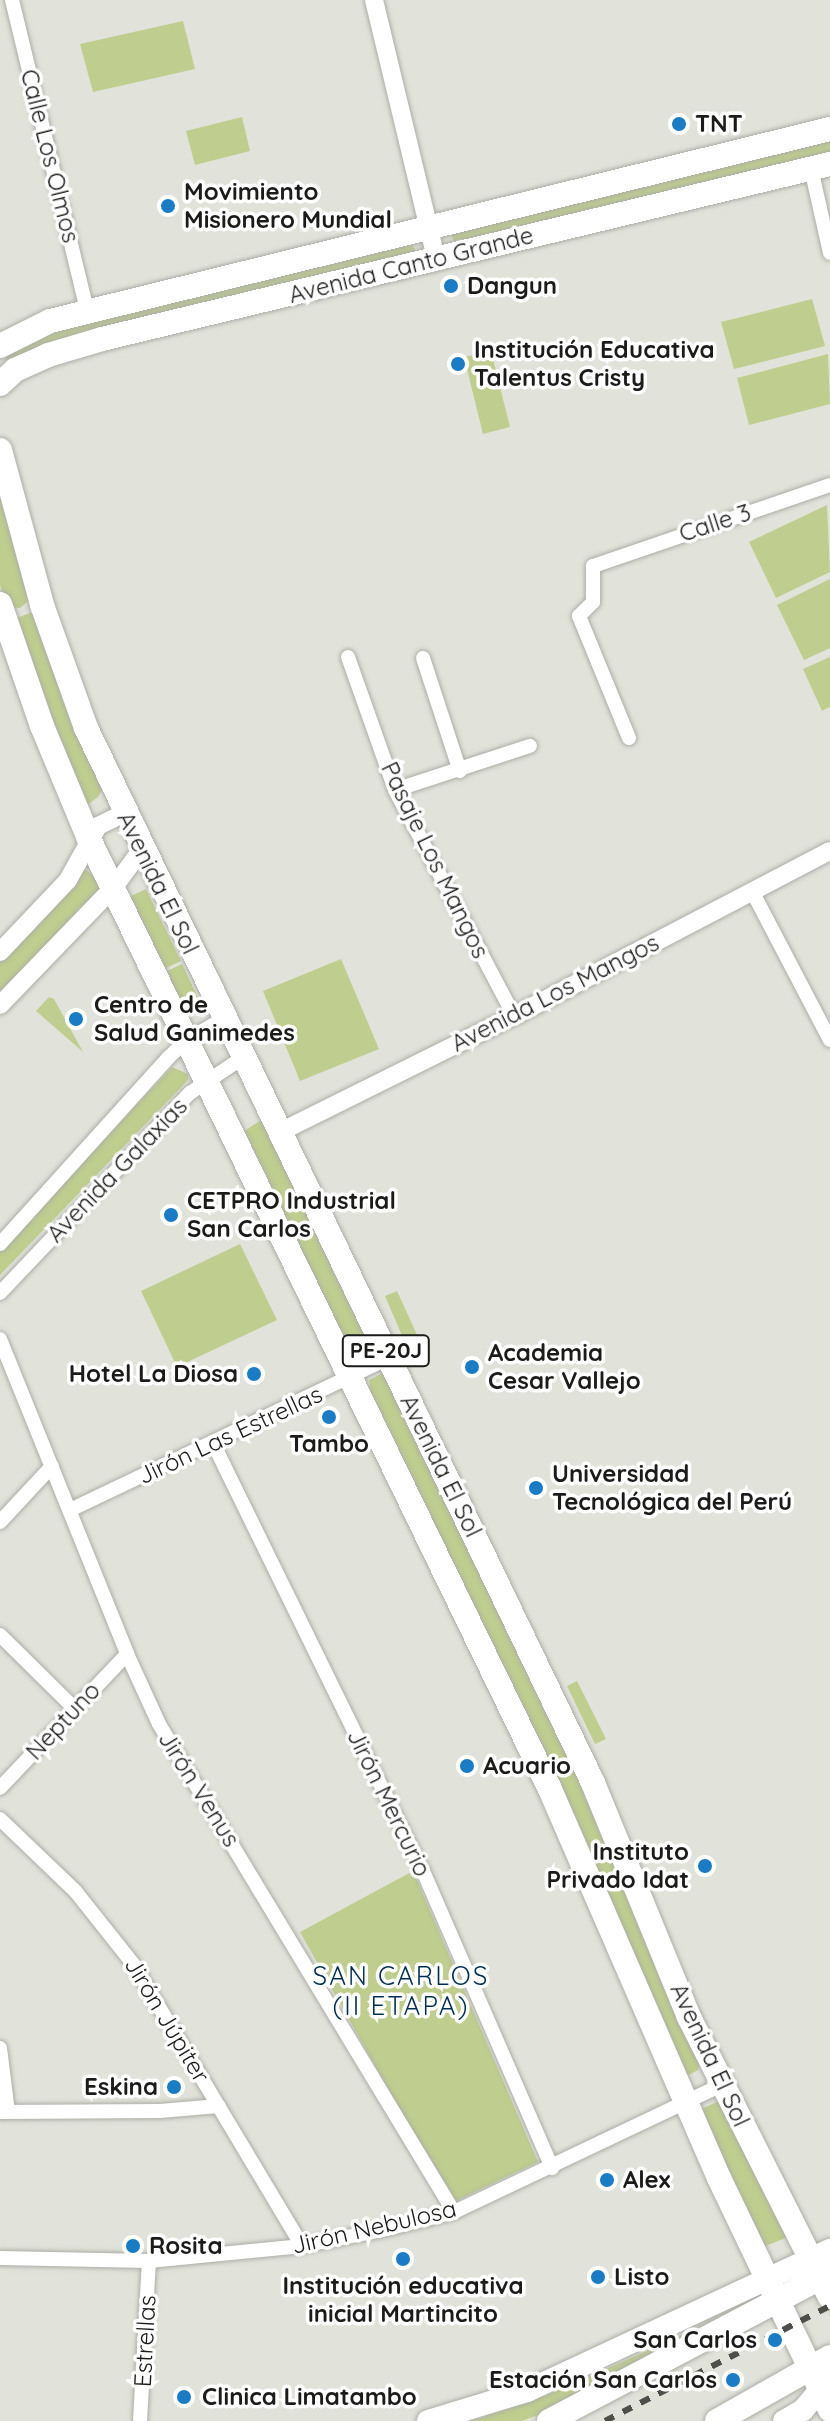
<!DOCTYPE html>
<html>
<head>
<meta charset="utf-8">
<style>
	body { margin:0 }
	#map { position:relative; width:830px; height:2421px; overflow:hidden; background:#e1e3db; font-family:Quicksand,sans-serif }
	div>[style] { position:absolute }
	[style*='--x'] { left:calc(var(--x)*1px); top:calc(var(--y)*1px); width:calc(var(--w)*1px); rotate:calc(var(--a)*1deg) }
	.green>* { inset:0; background:#bfcd8f }
	.roads { filter:drop-shadow(0 0 2px #acaea6) drop-shadow(0 0 2px #acaea6) }
	.minor>* { height:14px; margin:-7px; padding:0 7px; transform-origin:7px; border-radius:7px; background:#fff }
	.tertiary>* { height:18px; margin:-9px; padding:0 9px; transform-origin:9px; border-radius:9px; background:#fff }
	.secondary>* { height:22px; margin:-11px; padding:0 11px; transform-origin:11px; border-radius:11px; background:#fff }
	.primary>* { height:24px; margin:-12px; padding:0 12px; transform-origin:12px; border-radius:12px; background:#fff }
	.rail>* { height:6px; margin-top:-3px; transform-origin:0; background:repeating-linear-gradient(90deg,#4e4f4b 0 10px,transparent 0 20px) }
	.dots>* { width:22px; height:22px; translate:-50% -50%; box-sizing:border-box; border:4px solid #fff; border-radius:50% }
	span { translate:-50% -50%; white-space:nowrap; text-align:center; line-height:1.15; -webkit-text-stroke:7px #fff; paint-order:stroke }
	.shield-label span { padding:2px 6px; background:#fff; border:2px solid; border-radius:6px; -webkit-text-stroke-width:0 }
	.shield-label { font-size:22px; color:#1b1c19; font-weight:700 }
	.poi-label { font-size:24px; color:#1b1c19; font-weight:700 }
	.left { translate:0 -50%; text-align:left }
	.right { translate:-100% -50%; text-align:right }
	.street-label { font-size:24px; color:#1b1c19 }
	.neighbourhood-label { font-size:26px; color:#002e52; letter-spacing:2px }
</style>
</head>
<body>
<div id="map">
	<div class="green">
		<div style="clip-path:polygon(183px 21px,195px 69px,93px 92px,80px 44px)"></div>
		<div style="clip-path:polygon(242px 117px,250px 151px,195px 165px,186px 131px)"></div>
		<div style="clip-path:polygon(830px 135px,830px 152px,457px 246px,451px 235px,457px 229px)"></div>
		<div style="clip-path:polygon(409px 242px,415px 249px,412px 257px,12px 361px,7px 360px,4px 354px,32px 336px)"></div>
		<div style="clip-path:polygon(812px 299px,825px 346px,734px 369px,721px 322px)"></div>
		<div style="clip-path:polygon(491px 351px,510px 427px,483px 434px,464px 357px)"></div>
		<div style="clip-path:polygon(828px 354px,830px 404px,749px 425px,737px 378px)"></div>
		<div style="clip-path:polygon(0 494px,32px 598px,20px 608px,6px 607px,0 585px)"></div>
		<div style="clip-path:polygon(827px 505px,830px 572px,776px 598px,749px 542px)"></div>
		<div style="clip-path:polygon(830px 579px,830px 648px,804px 660px,777px 605px)"></div>
		<div style="clip-path:polygon(30px 613px,37px 613px,104px 787px,98px 797px,86px 806px,47px 726px,16px 618px)"></div>
		<div style="clip-path:polygon(830px 657px,830px 707px,822px 711px,803px 669px)"></div>
		<div style="clip-path:polygon(86px 870px,98px 880px,100px 888px,0 996px,0 957px,78px 872px)"></div>
		<div style="clip-path:polygon(146px 889px,181px 961px,162px 970px,129px 897px)"></div>
		<div style="clip-path:polygon(341px 959px,379px 1049px,300px 1081px,263px 991px)"></div>
		<div style="clip-path:polygon(182px 964px,199px 1000px,181px 1010px,163px 973px)"></div>
		<div style="clip-path:polygon(49px 997px,54px 999px,83px 1052px,36px 1011px)"></div>
		<div style="clip-path:polygon(172px 1067px,188px 1074px,188px 1080px,0 1275px,0 1251px)"></div>
		<div style="clip-path:polygon(264px 1118px,369px 1345px,356px 1352px,347px 1346px,243px 1132px)"></div>
		<div style="clip-path:polygon(240px 1244px,277px 1320px,177px 1367px,141px 1291px)"></div>
		<div style="clip-path:polygon(397px 1291px,419px 1339px,406px 1345px,385px 1296px)"></div>
		<div style="clip-path:polygon(383px 1373px,599px 1817px,701px 2062px,698px 2070px,687px 2076px,370px 1390px,369px 1380px)"></div>
		<div style="clip-path:polygon(577px 1681px,606px 1739px,595px 1744px,567px 1686px)"></div>
		<div style="clip-path:polygon(413px 1871px,538px 2162px,452px 2203px,300px 1932px)"></div>
		<div style="clip-path:polygon(719px 2101px,791px 2236px,760px 2248px,699px 2110px)"></div>
		<div style="clip-path:polygon(730px 2314px,559px 2407px,522px 2421px,472px 2421px,545px 2396px)"></div>
	</div>
	<div class="roads">
		<div class="minor">
			<div style="--x:12;--y:0;--w:320;--a:76.4"></div>
			<div style="--x:811;--y:168;--w:87;--a:77.4"></div>
			<div style="--x:348;--y:657;--w:141;--a:70.5"></div>
			<div style="--x:395;--y:790;--w:255;--a:62.2"></div>
			<div style="--x:423;--y:658;--w:119;--a:71.9"></div>
			<div style="--x:629;--y:738;--w:132;--a:-112.3"></div>
			<div style="--x:579;--y:616;--w:20;--a:-45"></div>
			<div style="--x:593;--y:602;--w:36;--a:-90"></div>
			<div style="--x:593;--y:566;--w:250;--a:-18.9"></div>
			<div style="--x:395;--y:790;--w:142;--a:-18.1"></div>
			<div style="--x:752;--y:891;--w:168;--a:62.4"></div>
			<div style="--x:0;--y:1244;--w:252;--a:-47.9"></div>
			<div style="--x:169;--y:1057;--w:25;--a:-43"></div>
			<div style="--x:187;--y:1040;--w:42;--a:-30.3"></div>
			<div style="--x:0;--y:1293;--w:276;--a:-46.5"></div>
			<div style="--x:190;--y:1093;--w:63;--a:-33.9"></div>
			<div style="--x:0;--y:1339;--w:340;--a:68"></div>
			<div style="--x:127;--y:1654;--w:77;--a:65.4"></div>
			<div style="--x:159;--y:1724;--w:570;--a:58.85"></div>
			<div style="--x:214;--y:1445;--w:475;--a:63.9"></div>
			<div style="--x:423;--y:1871;--w:324;--a:66.5"></div>
			<div style="--x:70;--y:1510;--w:353;--a:-25.5"></div>
			<div style="--x:0;--y:1522;--w:76;--a:-47.1"></div>
			<div style="--x:0;--y:1635;--w:105;--a:44.6"></div>
			<div style="--x:0;--y:1788;--w:185;--a:-46.5"></div>
			<div style="--x:0;--y:1819;--w:105;--a:43.8"></div>
			<div style="--x:76;--y:1892;--w:93;--a:51.5"></div>
			<div style="--x:134;--y:1965;--w:327;--a:59.1"></div>
			<div style="--x:0;--y:2048;--w:64;--a:82.9"></div>
			<div style="--x:0;--y:2112;--w:160;--a:-0.4"></div>
			<div style="--x:160;--y:2111;--w:59;--a:-4.8"></div>
			<div style="--x:0;--y:2258;--w:149;--a:1.2"></div>
			<div style="--x:149;--y:2261;--w:154;--a:-5.6"></div>
			<div style="--x:302;--y:2246;--w:82;--a:-11.3"></div>
			<div style="--x:382;--y:2230;--w:74;--a:-14"></div>
			<div style="--x:454;--y:2212;--w:297;--a:-25.4"></div>
			<div style="--x:140;--y:2421;--w:160;--a:-86.8"></div>
		</div>
		<div class="tertiary">
			<div style="--x:374;--y:0;--w:265;--a:76.5"></div>
			<div style="--x:0;--y:952;--w:99;--a:-46.6"></div>
			<div style="--x:68;--y:880;--w:62;--a:-60.9"></div>
			<div style="--x:98;--y:826;--w:30;--a:-26"></div>
			<div style="--x:0;--y:1005;--w:164;--a:-46"></div>
			<div style="--x:114;--y:887;--w:47;--a:-53.6"></div>
			<div style="--x:278;--y:1133;--w:263;--a:-26.4"></div>
			<div style="--x:514;--y:1016;--w:356;--a:-27.6"></div>
		</div>
		<div class="secondary">
			<div style="--x:428;--y:2421;--w:103;--a:-16.9"></div>
			<div style="--x:527;--y:2391;--w:334;--a:-25"></div>
			<div style="--x:784;--y:2421;--w:22;--a:-30"></div>
			<div style="--x:803;--y:2410;--w:42;--a:-49.8"></div>
		</div>
		<div class="primary">
			<div style="--x:0;--y:346;--w:56;--a:-26.6"></div>
			<div style="--x:50;--y:321;--w:803;--a:-13.83"></div>
			<div style="--x:0;--y:384;--w:21;--a:-43"></div>
			<div style="--x:15;--y:370;--w:36;--a:-24"></div>
			<div style="--x:48;--y:355;--w:56;--a:-16.5"></div>
			<div style="--x:102;--y:339;--w:749;--a:-13.52"></div>
			<div style="--x:0;--y:450;--w:161;--a:74.8"></div>
			<div style="--x:42;--y:605;--w:131;--a:70.3"></div>
			<div style="--x:86;--y:728;--w:1171;--a:64.33"></div>
			<div style="--x:593;--y:1783;--w:253;--a:67.7"></div>
			<div style="--x:689;--y:2017;--w:313;--a:63.3"></div>
			<div style="--x:0;--y:604;--w:129;--a:71"></div>
			<div style="--x:42;--y:726;--w:122;--a:67.4"></div>
			<div style="--x:89;--y:839;--w:1054;--a:64.12"></div>
			<div style="--x:549;--y:1787;--w:426;--a:66.5"></div>
			<div style="--x:719;--y:2178;--w:257;--a:64.4"></div>
			<div style="--x:549;--y:2421;--w:318;--a:-27.8"></div>
			<div style="--x:717;--y:2421;--w:130;--a:-29.5"></div>
		</div>
	</div>
	<div class="rail">
		<div style="--x:605;--y:2421;--w:253;--a:-27.1"></div>
	</div>
	<div class="dots">
		<div style="left:679px;top:124px;background:#1a7bc7"></div>
		<div style="left:168px;top:206px;background:#1a7bc7"></div>
		<div style="left:451px;top:286px;background:#1a7bc7"></div>
		<div style="left:458px;top:364px;background:#1a7bc7"></div>
		<div style="left:76px;top:1019px;background:#1a7bc7"></div>
		<div style="left:171px;top:1215px;background:#1a7bc7"></div>
		<div style="left:472px;top:1367px;background:#1a7bc7"></div>
		<div style="left:254px;top:1374px;background:#1a7bc7"></div>
		<div style="left:329px;top:1417px;background:#1a7bc7"></div>
		<div style="left:536px;top:1488px;background:#1a7bc7"></div>
		<div style="left:467px;top:1766px;background:#1a7bc7"></div>
		<div style="left:705px;top:1866px;background:#1a7bc7"></div>
		<div style="left:174px;top:2087px;background:#1a7bc7"></div>
		<div style="left:607px;top:2180px;background:#1a7bc7"></div>
		<div style="left:133px;top:2246px;background:#1a7bc7"></div>
		<div style="left:403px;top:2259px;background:#1a7bc7"></div>
		<div style="left:598px;top:2277px;background:#1a7bc7"></div>
		<div style="left:775px;top:2340px;background:#1a7bc7"></div>
		<div style="left:733px;top:2380px;background:#1a7bc7"></div>
		<div style="left:184px;top:2397px;background:#1a7bc7"></div>
	</div>
	<div class="shield-label">
		<span style="left:386px;top:1351px">PE-20J</span>
	</div>
	<div class="poi-label">
		<span class="left" style="left:695px;top:124px">TNT</span>
		<span class="left" style="left:184px;top:206px">Movimiento<br>Misionero Mundial</span>
		<span class="left" style="left:467px;top:286px">Dangun</span>
		<span class="left" style="left:474px;top:364px">Institución Educativa<br>Talentus Cristy</span>
		<span class="left" style="left:94px;top:1019px">Centro de<br>Salud Ganimedes</span>
		<span class="left" style="left:187px;top:1215px">CETPRO Industrial<br>San Carlos</span>
		<span class="left" style="left:488px;top:1367px">Academia<br>Cesar Vallejo</span>
		<span class="right" style="left:238px;top:1374px">Hotel La Diosa</span>
		<span style="left:329px;top:1444px">Tambo</span>
		<span class="left" style="left:552px;top:1488px">Universidad<br>Tecnológica del Perú</span>
		<span class="left" style="left:483px;top:1766px">Acuario</span>
		<span class="right" style="left:689px;top:1866px">Instituto<br>Privado Idat</span>
		<span class="right" style="left:158px;top:2087px">Eskina</span>
		<span class="left" style="left:623px;top:2180px">Alex</span>
		<span class="left" style="left:149px;top:2246px">Rosita</span>
		<span class="left" style="left:614px;top:2277px">Listo</span>
		<span style="left:403px;top:2300px">Institución educativa<br>inicial Martincito</span>
		<span class="right" style="left:757px;top:2340px">San Carlos</span>
		<span class="right" style="left:717px;top:2380px">Estación San Carlos</span>
		<span class="left" style="left:202px;top:2397px">Clinica Limatambo</span>
	</div>
	<div class="street-label">
		<span style="left:50px;top:156px;rotate:76deg">Calle Los Olmos</span>
		<span style="left:411px;top:265px;rotate:-14deg">Avenida Canto Grande</span>
		<span style="left:715px;top:523px;rotate:-18deg">Calle 3</span>
		<span style="left:435px;top:860px;rotate:64deg">Pasaje Los Mangos</span>
		<span style="left:158px;top:883px;rotate:64deg">Avenida El Sol</span>
		<span style="left:555px;top:993px;rotate:-27deg">Avenida Los Mangos</span>
		<span style="left:117px;top:1170px;rotate:-46deg">Avenida Galaxias</span>
		<span style="left:230px;top:1435px;rotate:-25deg">Jirón Las Estrellas</span>
		<span style="left:441px;top:1466px;rotate:64deg">Avenida El Sol</span>
		<span style="left:63px;top:1721px;rotate:-47deg">Neptuno</span>
		<span style="left:199px;top:1789px;rotate:58deg">Jirón Venus</span>
		<span style="left:389px;top:1803px;rotate:64deg">Jirón Mercurio</span>
		<span style="left:167px;top:2020px;rotate:59deg">Jirón Júpiter</span>
		<span style="left:710px;top:2055px;rotate:65deg">Avenida El Sol</span>
		<span style="left:374px;top:2227px;rotate:-13deg">Jirón Nebulosa</span>
		<span style="left:145px;top:2341px;rotate:-87deg">Estrellas</span>
	</div>
	<div class="neighbourhood-label">
		<span style="left:401px;top:1991px">SAN CARLOS<br>(II ETAPA)</span>
	</div>
</div>
</body>
</html>
